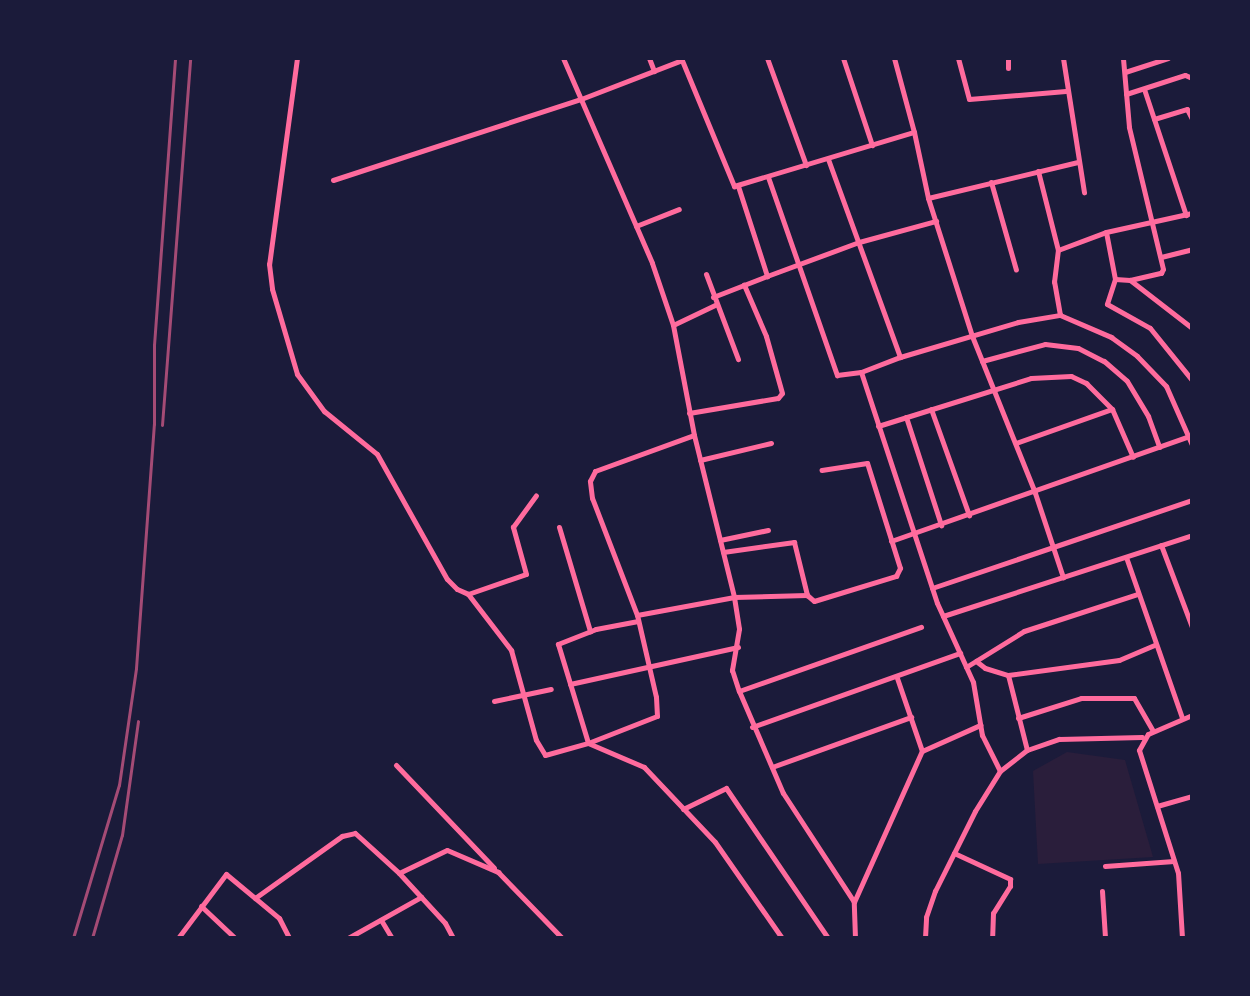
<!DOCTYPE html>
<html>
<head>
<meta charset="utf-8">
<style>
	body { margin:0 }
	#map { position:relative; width:1250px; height:996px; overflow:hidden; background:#1b1b3a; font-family:"Noto Sans",sans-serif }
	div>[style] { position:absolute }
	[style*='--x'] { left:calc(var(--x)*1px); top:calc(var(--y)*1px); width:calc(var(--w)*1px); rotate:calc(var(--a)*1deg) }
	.green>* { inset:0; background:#2a1e3b }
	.minor>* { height:5px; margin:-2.5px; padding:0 2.5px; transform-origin:2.5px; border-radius:2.5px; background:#ff6b9d }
	.rail>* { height:3px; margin:-1.5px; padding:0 1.5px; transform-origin:1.5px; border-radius:1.5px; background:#a44b75 }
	span { translate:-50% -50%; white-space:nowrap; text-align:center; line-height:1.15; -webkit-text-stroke:6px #1b1b3a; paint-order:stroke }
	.frame { position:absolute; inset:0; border:60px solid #1b1b3a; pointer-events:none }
</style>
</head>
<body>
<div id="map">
	<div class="green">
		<div style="clip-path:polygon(1067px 752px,1125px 760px,1153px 857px,1038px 864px,1033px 771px)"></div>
	</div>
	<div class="minor">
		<div style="--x:297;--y:58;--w:208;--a:97.7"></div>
		<div style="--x:269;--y:264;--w:25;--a:83"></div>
		<div style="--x:272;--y:289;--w:89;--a:73.6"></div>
		<div style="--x:297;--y:374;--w:46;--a:53.9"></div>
		<div style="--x:324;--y:411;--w:68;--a:39.1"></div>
		<div style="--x:377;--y:454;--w:143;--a:60.8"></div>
		<div style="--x:447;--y:579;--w:14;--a:45"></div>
		<div style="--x:457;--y:589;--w:12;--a:24"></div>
		<div style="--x:468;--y:594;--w:61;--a:-19"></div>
		<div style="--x:526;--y:574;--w:49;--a:-105.5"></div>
		<div style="--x:513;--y:527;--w:39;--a:-54"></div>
		<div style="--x:563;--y:58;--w:223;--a:66.5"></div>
		<div style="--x:652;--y:263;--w:65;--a:71.3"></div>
		<div style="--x:673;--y:325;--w:112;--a:79.2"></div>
		<div style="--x:694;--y:435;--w:167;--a:76.1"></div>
		<div style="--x:734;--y:597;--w:32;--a:81"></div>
		<div style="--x:739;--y:629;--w:42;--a:99.7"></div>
		<div style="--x:732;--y:670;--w:22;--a:72"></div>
		<div style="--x:739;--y:691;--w:111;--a:66.7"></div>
		<div style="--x:783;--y:793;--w:130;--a:56.9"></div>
		<div style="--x:649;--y:58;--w:14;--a:69"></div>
		<div style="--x:681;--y:58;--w:139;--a:67.5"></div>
		<div style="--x:734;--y:186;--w:188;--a:-16.7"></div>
		<div style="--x:914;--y:132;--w:67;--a:78"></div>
		<div style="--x:928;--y:198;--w:145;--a:72.3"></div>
		<div style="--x:972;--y:336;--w:169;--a:68.1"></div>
		<div style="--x:1035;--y:493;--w:89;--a:71.6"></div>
		<div style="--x:767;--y:58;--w:114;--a:70"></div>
		<div style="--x:843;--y:58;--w:92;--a:71.6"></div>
		<div style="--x:894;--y:58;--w:77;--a:74.9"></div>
		<div style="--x:958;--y:58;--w:42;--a:75"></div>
		<div style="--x:969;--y:99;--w:97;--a:-4.7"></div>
		<div style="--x:1008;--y:58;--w:10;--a:90"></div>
		<div style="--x:1063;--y:58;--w:136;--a:81.1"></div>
		<div style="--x:1125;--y:72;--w:45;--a:-18"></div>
		<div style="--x:1144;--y:89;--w:133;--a:71.6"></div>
		<div style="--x:1126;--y:94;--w:62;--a:-17.9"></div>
		<div style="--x:1185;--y:75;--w:8;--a:23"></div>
		<div style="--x:1154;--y:119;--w:34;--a:-17"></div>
		<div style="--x:1187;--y:109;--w:11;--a:63"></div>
		<div style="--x:828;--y:159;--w:211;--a:70"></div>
		<div style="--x:900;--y:357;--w:123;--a:-16.5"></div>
		<div style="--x:1018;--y:322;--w:43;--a:-9.5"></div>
		<div style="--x:1060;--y:315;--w:56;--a:23.3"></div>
		<div style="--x:1111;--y:337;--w:32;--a:36"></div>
		<div style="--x:1137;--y:356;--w:42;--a:46"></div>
		<div style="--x:1166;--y:386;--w:64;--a:66.2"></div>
		<div style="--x:1038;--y:171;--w:81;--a:75.8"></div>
		<div style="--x:768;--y:177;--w:210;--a:70.8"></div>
		<div style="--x:837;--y:375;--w:24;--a:-7"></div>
		<div style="--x:861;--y:372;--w:243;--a:71.8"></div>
		<div style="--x:937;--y:603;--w:87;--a:65.5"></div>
		<div style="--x:973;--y:682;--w:54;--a:80.4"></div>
		<div style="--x:982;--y:735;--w:40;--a:63.4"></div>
		<div style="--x:1000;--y:771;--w:34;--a:-38"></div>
		<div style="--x:1027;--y:750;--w:34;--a:-19"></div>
		<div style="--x:1059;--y:739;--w:83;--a:-1.4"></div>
		<div style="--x:333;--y:180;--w:261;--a:-18.1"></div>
		<div style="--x:581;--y:99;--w:108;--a:-21.1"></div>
		<div style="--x:991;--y:182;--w:91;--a:74.1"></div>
		<div style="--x:738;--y:186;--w:95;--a:72.1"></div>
		<div style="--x:767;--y:276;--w:98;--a:-20.3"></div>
		<div style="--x:859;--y:242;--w:80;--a:-15.3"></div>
		<div style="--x:928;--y:198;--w:154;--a:-13.5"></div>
		<div style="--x:636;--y:226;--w:46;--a:-21.6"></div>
		<div style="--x:1106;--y:232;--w:88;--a:-12.5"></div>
		<div style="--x:1161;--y:257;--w:32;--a:-14"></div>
		<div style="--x:706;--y:274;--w:91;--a:69.4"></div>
		<div style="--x:1115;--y:279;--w:26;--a:108"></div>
		<div style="--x:1107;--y:304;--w:49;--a:29.2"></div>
		<div style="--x:1150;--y:328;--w:67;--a:51.1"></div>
		<div style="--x:1130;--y:280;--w:78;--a:37.7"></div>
		<div style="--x:713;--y:297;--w:58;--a:-21.3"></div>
		<div style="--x:1060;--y:315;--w:34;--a:-100"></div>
		<div style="--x:1054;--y:282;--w:32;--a:-83"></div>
		<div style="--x:1058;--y:250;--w:51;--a:-20.6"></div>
		<div style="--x:1106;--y:232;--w:48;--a:79.2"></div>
		<div style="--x:1115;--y:279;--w:15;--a:4"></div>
		<div style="--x:1130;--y:280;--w:32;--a:-13"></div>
		<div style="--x:1161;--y:273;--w:4;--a:-63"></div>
		<div style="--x:1163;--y:269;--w:146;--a:-103.5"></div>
		<div style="--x:1129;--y:127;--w:69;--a:-95"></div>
		<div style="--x:673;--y:325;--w:47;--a:-25.5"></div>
		<div style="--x:982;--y:361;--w:65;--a:-15.1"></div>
		<div style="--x:1045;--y:344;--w:33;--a:7"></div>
		<div style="--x:1078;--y:348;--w:29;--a:27"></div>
		<div style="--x:1104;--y:361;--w:30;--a:41"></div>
		<div style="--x:1127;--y:381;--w:41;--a:59"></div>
		<div style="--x:1148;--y:416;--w:33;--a:70"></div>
		<div style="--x:861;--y:372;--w:42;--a:-21"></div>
		<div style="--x:931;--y:409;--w:113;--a:70.3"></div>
		<div style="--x:689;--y:413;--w:90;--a:-9.6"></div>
		<div style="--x:778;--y:398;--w:6;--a:-51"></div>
		<div style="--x:782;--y:393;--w:59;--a:-105.7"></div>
		<div style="--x:766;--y:336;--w:56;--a:-113.3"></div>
		<div style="--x:906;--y:417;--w:114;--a:72"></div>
		<div style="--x:878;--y:426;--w:160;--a:-17.4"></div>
		<div style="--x:1031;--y:378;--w:40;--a:-2.9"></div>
		<div style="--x:1071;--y:376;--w:17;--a:25"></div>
		<div style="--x:1086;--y:383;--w:37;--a:45"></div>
		<div style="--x:1112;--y:409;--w:52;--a:66.4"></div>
		<div style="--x:1016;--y:443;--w:102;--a:-19.5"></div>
		<div style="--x:700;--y:460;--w:73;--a:-13.5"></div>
		<div style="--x:559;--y:527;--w:109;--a:73.4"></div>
		<div style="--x:720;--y:540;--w:49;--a:-11.8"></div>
		<div style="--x:891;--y:541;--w:319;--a:-19.4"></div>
		<div style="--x:1161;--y:545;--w:88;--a:69.3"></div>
		<div style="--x:723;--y:552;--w:72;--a:-8"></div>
		<div style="--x:794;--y:542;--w:55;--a:76.2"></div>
		<div style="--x:1126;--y:557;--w:170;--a:70.8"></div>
		<div style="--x:932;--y:588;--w:274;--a:-18.7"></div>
		<div style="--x:468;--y:594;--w:71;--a:52.5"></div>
		<div style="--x:511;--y:650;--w:93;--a:74.5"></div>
		<div style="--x:536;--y:740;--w:17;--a:59"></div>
		<div style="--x:545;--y:755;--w:45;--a:-15.6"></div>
		<div style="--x:588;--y:743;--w:74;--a:-21.4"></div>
		<div style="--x:657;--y:716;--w:19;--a:-93"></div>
		<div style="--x:656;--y:697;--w:84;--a:-103"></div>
		<div style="--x:637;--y:615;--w:125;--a:-111"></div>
		<div style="--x:592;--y:498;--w:17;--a:-97"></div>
		<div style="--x:590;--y:481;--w:11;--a:-63"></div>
		<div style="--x:595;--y:471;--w:105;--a:-20"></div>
		<div style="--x:637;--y:615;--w:99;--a:-10.5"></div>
		<div style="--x:734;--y:597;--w:73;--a:-1.6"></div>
		<div style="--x:807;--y:595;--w:9;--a:41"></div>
		<div style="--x:814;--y:601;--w:86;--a:-17"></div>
		<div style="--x:896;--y:576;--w:9;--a:-63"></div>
		<div style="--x:900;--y:568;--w:110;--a:-107.4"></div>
		<div style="--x:867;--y:463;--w:46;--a:171.2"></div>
		<div style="--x:943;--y:616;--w:262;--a:-18"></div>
		<div style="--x:638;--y:621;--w:43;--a:169.2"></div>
		<div style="--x:596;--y:629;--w:41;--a:158.5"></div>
		<div style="--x:558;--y:644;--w:103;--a:73.1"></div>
		<div style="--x:588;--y:743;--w:61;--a:23.2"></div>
		<div style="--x:644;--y:767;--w:103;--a:46.6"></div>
		<div style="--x:715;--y:842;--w:117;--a:55.1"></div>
		<div style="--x:976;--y:661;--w:11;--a:38"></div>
		<div style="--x:985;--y:668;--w:24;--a:17"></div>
		<div style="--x:1008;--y:675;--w:112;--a:-7.7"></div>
		<div style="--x:1119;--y:660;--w:39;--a:-23"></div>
		<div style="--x:966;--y:667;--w:68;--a:-31.8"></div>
		<div style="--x:1024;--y:631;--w:119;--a:-18.1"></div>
		<div style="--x:1008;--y:675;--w:77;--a:75.8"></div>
		<div style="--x:897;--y:678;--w:77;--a:71.1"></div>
		<div style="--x:570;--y:684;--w:172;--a:-12.4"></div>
		<div style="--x:739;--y:691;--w:193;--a:-19.4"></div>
		<div style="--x:494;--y:701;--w:58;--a:-11.9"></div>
		<div style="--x:1018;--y:718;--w:66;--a:-17.6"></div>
		<div style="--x:1081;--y:698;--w:53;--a:0"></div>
		<div style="--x:1134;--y:698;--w:38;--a:60"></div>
		<div style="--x:752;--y:727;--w:221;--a:-19.6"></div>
		<div style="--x:396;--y:765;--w:142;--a:46.4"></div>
		<div style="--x:772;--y:767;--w:148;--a:-19.8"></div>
		<div style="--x:1157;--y:806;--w:36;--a:-16"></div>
		<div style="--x:683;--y:809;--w:48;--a:-26"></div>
		<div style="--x:726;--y:788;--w:181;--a:55.8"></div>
		<div style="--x:954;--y:853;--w:62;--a:24.9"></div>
		<div style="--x:1010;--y:879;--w:7;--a:90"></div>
		<div style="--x:1010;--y:886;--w:32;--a:122"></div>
		<div style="--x:993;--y:913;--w:25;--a:92"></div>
		<div style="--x:1105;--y:866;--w:69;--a:-4.1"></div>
		<div style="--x:399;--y:873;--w:53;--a:-25.6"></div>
		<div style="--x:447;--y:850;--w:56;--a:23.3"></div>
		<div style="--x:498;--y:872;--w:92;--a:45.9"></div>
		<div style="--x:1102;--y:891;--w:47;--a:86.3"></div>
		<div style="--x:255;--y:898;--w:107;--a:-35.5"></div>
		<div style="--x:342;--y:836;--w:13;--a:-13"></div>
		<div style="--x:355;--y:833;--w:59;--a:42.3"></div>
		<div style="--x:399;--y:873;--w:68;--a:47.4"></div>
		<div style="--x:445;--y:923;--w:17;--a:62"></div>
		<div style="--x:201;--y:906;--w:47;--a:43.3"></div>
		<div style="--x:381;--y:920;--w:21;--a:59"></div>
		<div style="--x:178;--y:938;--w:80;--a:-53.1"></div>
		<div style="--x:226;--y:874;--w:69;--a:39.7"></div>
		<div style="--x:279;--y:918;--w:22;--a:63"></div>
		<div style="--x:348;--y:938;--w:84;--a:-29.3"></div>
		<div style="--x:855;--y:938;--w:36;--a:-92"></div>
		<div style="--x:854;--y:902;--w:166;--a:-65.8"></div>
		<div style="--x:922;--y:751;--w:64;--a:-24.1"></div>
		<div style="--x:925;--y:938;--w:21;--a:-87"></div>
		<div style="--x:926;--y:917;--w:28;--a:-71"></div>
		<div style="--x:935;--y:891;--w:89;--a:-63.4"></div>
		<div style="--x:975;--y:811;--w:47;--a:-58"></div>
		<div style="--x:1182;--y:938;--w:65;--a:-93.5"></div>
		<div style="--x:1178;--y:873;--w:129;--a:-107.6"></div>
		<div style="--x:1139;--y:750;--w:18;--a:-61"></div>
		<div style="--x:1148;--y:734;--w:48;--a:-23.4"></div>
	</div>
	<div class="rail">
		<div style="--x:162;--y:425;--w:368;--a:-85.6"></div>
		<div style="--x:73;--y:938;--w:160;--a:-73.3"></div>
		<div style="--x:119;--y:785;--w:118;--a:-81.7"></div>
		<div style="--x:136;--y:668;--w:245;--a:-85.8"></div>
		<div style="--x:154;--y:424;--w:79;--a:-90"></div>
		<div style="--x:154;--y:345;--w:288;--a:-85.8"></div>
		<div style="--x:92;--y:938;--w:107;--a:-73.8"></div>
		<div style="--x:122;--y:835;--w:115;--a:-82"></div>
	</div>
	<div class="frame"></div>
</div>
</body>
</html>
